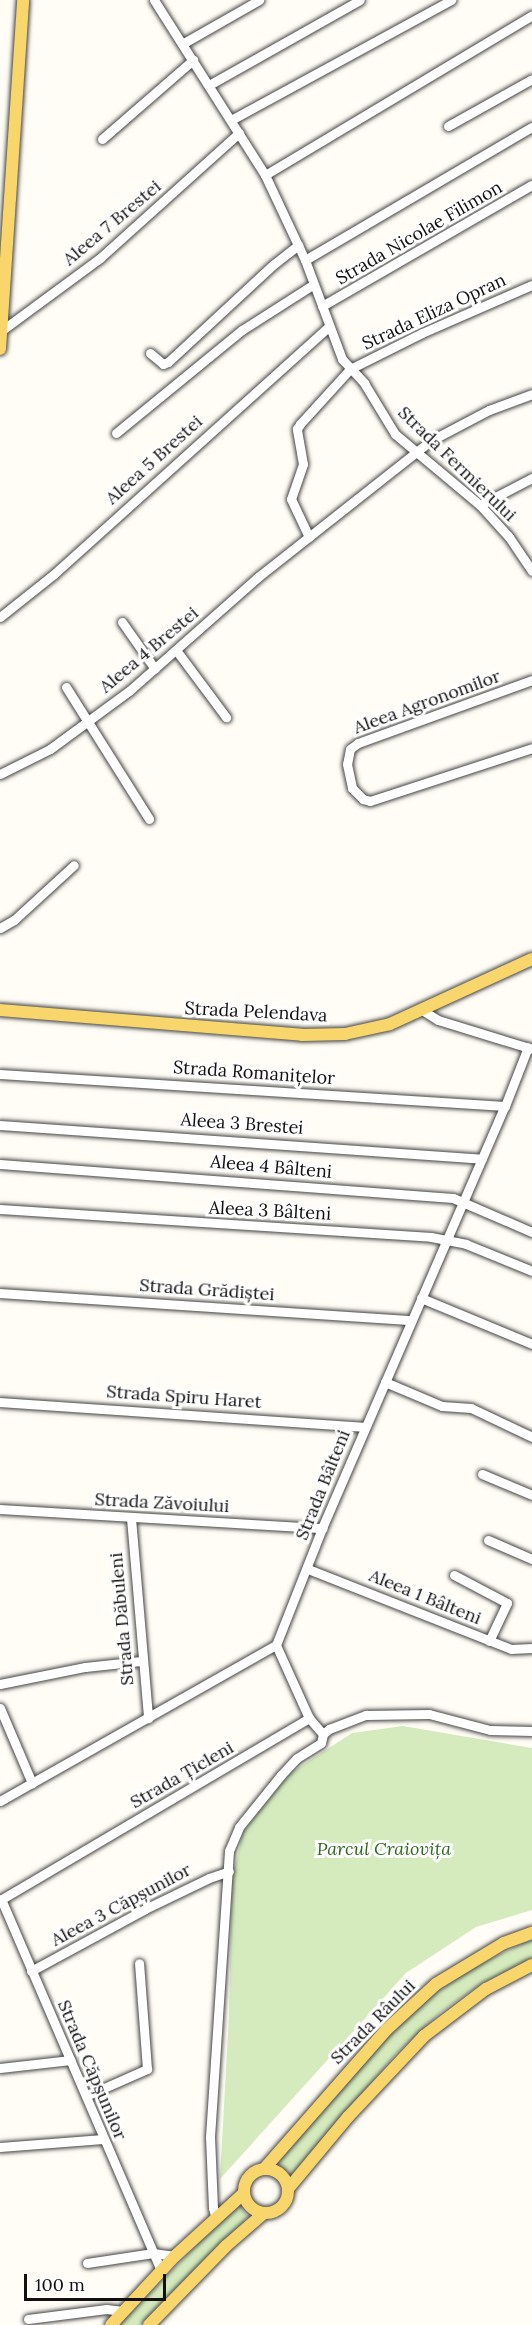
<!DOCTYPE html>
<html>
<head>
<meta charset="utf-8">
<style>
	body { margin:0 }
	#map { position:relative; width:532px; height:2325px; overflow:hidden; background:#fffdf5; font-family:Lora,serif }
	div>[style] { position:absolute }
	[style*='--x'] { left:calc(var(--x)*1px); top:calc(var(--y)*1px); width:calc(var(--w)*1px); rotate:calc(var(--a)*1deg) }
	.green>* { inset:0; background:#d5ebbd }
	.roads { filter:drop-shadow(0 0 2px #444) drop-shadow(0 0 2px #444) }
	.minor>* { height:9px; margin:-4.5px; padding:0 4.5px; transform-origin:4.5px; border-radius:4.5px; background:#fff }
	.major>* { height:12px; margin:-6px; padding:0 6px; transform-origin:6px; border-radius:6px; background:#f9d66b }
	.major>.ring { margin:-6px; padding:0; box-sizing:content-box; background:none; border:12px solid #f9d66b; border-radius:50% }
	span { translate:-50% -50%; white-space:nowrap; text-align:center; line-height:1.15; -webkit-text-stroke:6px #fff; paint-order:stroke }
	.street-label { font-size:18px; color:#111 }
	.park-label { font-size:18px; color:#2f6b1f; font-style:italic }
	.scale { position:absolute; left:24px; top:2274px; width:142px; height:27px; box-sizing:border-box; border:3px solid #111; border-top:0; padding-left:8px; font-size:18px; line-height:21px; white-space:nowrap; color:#111; -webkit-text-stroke:4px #fff; paint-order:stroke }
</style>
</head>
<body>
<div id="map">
	<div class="green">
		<div style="clip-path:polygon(403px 1726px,532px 1748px,532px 1910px,476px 1927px,406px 1973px,220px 2179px,229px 2015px,232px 1880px,243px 1832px,289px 1774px,352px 1733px)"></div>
		<div style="clip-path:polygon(532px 1939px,532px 1959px,482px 1983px,441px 2012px,398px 2052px,291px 2175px,275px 2161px,388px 2035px,433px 1995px,474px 1967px)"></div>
		<div style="clip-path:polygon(238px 2203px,248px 2217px,141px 2325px,119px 2325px)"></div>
	</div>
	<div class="roads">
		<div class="minor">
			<div style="--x:154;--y:0;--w:207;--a:57.6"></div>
			<div style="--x:265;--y:175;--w:94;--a:64.8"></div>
			<div style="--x:305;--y:260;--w:106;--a:69.5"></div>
			<div style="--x:342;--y:359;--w:33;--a:47"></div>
			<div style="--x:364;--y:383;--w:60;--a:58.7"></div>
			<div style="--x:395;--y:434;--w:111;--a:39.9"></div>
			<div style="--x:480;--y:505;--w:43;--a:47.8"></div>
			<div style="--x:509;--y:537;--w:41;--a:55.9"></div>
			<div style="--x:182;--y:44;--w:89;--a:-29.7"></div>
			<div style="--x:209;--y:85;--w:173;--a:-29.4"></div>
			<div style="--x:231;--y:120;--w:251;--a:-28.6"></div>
			<div style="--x:448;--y:126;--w:96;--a:-29.2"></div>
			<div style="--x:102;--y:139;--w:121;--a:-41"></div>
			<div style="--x:265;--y:175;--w:311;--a:-30.9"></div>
			<div style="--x:305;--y:260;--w:263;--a:-30.4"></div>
			<div style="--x:322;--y:306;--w:242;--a:-30"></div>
			<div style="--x:1;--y:331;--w:123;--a:-36.4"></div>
			<div style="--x:100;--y:258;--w:187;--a:-42"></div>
			<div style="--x:150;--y:353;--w:17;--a:40"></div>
			<div style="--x:163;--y:364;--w:5;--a:-22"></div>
			<div style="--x:168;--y:362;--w:144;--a:-42.8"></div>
			<div style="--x:274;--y:264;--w:31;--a:-38"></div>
			<div style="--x:116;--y:433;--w:163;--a:-39.3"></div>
			<div style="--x:242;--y:330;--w:85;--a:-32.6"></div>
			<div style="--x:480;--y:505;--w:59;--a:-27.4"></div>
			<div style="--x:309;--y:537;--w:42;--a:-115.3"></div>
			<div style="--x:291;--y:499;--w:37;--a:-71"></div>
			<div style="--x:303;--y:464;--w:36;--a:-100"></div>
			<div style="--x:297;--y:429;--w:6;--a:-59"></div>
			<div style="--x:300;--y:424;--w:74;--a:-47.7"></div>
			<div style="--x:350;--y:369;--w:80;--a:-26.6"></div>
			<div style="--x:422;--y:333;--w:120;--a:-23.6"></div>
			<div style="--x:0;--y:617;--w:69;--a:-38.5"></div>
			<div style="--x:54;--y:574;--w:370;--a:-42"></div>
			<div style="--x:122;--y:622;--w:57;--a:54.9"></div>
			<div style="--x:176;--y:650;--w:84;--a:53.3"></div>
			<div style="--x:532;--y:680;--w:185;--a:160.1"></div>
			<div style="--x:358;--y:743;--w:10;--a:143"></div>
			<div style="--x:350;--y:749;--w:15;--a:101"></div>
			<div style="--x:347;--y:764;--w:25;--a:78"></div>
			<div style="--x:352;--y:788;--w:16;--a:45"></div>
			<div style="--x:363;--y:799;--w:7;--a:16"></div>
			<div style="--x:370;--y:801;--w:170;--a:-18.1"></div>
			<div style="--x:66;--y:687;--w:156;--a:57.8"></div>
			<div style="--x:0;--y:774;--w:56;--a:-26.6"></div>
			<div style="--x:50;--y:749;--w:98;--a:-36.3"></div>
			<div style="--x:129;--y:691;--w:172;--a:-41.5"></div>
			<div style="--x:258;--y:577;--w:219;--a:-38.3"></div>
			<div style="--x:430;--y:441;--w:67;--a:-27.7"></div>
			<div style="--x:489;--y:410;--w:46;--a:-20.4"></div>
			<div style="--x:0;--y:928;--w:16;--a:-30"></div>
			<div style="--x:14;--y:920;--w:81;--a:-42.5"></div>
			<div style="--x:422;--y:1010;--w:19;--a:32"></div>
			<div style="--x:438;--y:1020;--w:98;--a:17.1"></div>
			<div style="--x:0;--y:1074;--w:506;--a:3.63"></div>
			<div style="--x:0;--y:1125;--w:483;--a:4"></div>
			<div style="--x:0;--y:1164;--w:454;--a:4.3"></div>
			<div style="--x:453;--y:1198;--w:86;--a:23.3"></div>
			<div style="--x:0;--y:1209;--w:432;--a:3.7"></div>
			<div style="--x:431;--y:1237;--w:36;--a:11"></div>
			<div style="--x:466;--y:1244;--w:71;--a:22.2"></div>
			<div style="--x:0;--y:1293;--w:412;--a:3.8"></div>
			<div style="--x:421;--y:1298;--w:120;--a:22.5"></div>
			<div style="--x:385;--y:1382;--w:62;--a:22.8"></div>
			<div style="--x:442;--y:1406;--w:29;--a:4"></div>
			<div style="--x:471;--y:1408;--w:68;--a:25.4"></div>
			<div style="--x:0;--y:1402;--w:366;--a:3.9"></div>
			<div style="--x:482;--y:1474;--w:54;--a:22.8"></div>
			<div style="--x:0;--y:1509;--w:323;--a:3.4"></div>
			<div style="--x:131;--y:1518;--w:201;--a:85.1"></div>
			<div style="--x:488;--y:1540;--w:48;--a:23.4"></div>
			<div style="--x:308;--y:1569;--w:218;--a:21.5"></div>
			<div style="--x:511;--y:1649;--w:21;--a:-3"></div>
			<div style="--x:454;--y:1575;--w:60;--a:27.8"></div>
			<div style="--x:507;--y:1603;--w:42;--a:115.3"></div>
			<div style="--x:276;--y:1645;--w:80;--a:65.7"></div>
			<div style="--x:309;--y:1718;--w:21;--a:49"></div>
			<div style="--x:0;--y:1684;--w:87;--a:-11.3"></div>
			<div style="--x:85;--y:1667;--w:56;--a:-6.1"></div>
			<div style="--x:0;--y:1708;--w:82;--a:66.9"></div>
			<div style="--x:0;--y:1801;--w:317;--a:-29.5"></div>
			<div style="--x:276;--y:1645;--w:126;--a:-68.5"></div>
			<div style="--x:322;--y:1528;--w:460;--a:-66.6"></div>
			<div style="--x:505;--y:1106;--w:63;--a:-68.7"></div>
			<div style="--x:1;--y:1899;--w:405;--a:66.7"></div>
			<div style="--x:0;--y:1900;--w:359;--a:-30.5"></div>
			<div style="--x:31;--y:1971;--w:130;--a:-28.5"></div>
			<div style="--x:145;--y:1909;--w:71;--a:-25.8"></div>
			<div style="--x:209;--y:1878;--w:21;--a:-19"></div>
			<div style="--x:0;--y:2068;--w:71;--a:-6.4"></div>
			<div style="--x:86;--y:2096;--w:67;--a:-23.9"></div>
			<div style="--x:147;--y:2069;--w:106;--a:-94.3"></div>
			<div style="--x:0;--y:2147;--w:103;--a:-4.4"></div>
			<div style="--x:216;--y:2219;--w:11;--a:-105"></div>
			<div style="--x:213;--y:2208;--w:71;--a:-92.4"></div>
			<div style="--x:210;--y:2137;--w:287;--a:-86.2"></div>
			<div style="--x:229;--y:1851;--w:26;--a:-67"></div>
			<div style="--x:239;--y:1827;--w:67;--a:-51.1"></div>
			<div style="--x:281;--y:1775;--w:23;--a:-47"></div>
			<div style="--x:297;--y:1758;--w:28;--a:-32"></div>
			<div style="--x:321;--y:1743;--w:9;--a:-77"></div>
			<div style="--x:323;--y:1734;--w:8;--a:-40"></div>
			<div style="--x:329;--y:1729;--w:40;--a:-21"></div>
			<div style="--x:366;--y:1715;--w:63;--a:-0.9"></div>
			<div style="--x:429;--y:1714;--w:63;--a:14.7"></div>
			<div style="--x:490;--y:1730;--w:42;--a:1.4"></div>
			<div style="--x:87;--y:2263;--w:67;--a:-8.6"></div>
			<div style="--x:153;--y:2253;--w:22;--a:8"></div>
			<div style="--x:28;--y:2319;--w:79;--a:-7.3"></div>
			<div style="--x:106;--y:2309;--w:17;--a:7"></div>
		</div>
		<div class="major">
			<div style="--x:0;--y:349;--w:350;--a:-86.2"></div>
			<div style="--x:0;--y:1010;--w:303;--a:4.7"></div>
			<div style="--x:302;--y:1035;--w:43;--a:-1.3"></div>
			<div style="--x:345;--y:1034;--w:46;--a:-12.5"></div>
			<div style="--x:390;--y:1024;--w:156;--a:-24.6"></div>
			<div class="ring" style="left:244px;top:2169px;width:32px;height:32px"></div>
			<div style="--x:264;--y:2169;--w:185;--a:-48.7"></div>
			<div style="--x:386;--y:2030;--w:68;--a:-42.6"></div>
			<div style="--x:436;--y:1984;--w:79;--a:-31.1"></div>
			<div style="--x:504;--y:1943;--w:30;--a:-20"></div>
			<div style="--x:288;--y:2189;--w:94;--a:-50.2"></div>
			<div style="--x:348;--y:2117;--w:111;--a:-46.8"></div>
			<div style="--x:424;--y:2036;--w:78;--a:-37.2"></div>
			<div style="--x:486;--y:1989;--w:52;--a:-27.6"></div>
			<div style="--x:111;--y:2325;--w:94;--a:-47.2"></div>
			<div style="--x:175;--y:2256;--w:92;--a:-42.4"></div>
			<div style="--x:149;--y:2325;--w:110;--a:-45.7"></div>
			<div style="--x:226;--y:2246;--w:50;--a:-41"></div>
		</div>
	</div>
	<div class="street-label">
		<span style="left:112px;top:223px;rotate:-40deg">Aleea 7 Brestei</span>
		<span style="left:419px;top:233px;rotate:-30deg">Strada Nicolae Filimon</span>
		<span style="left:434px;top:312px;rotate:-25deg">Strada Eliza Opran</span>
		<span style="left:154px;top:460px;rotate:-42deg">Aleea 5 Brestei</span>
		<span style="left:457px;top:464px;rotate:44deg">Strada Fermierului</span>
		<span style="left:149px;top:650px;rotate:-40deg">Aleea 4 Brestei</span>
		<span style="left:427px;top:702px;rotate:-20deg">Aleea Agronomilor</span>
		<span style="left:256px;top:1012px;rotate:3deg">Strada Pelendava</span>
		<span style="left:254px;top:1073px;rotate:4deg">Strada Romanițelor</span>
		<span style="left:242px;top:1124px;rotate:4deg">Aleea 3 Brestei</span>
		<span style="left:271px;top:1167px;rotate:5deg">Aleea 4 Bâlteni</span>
		<span style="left:270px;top:1211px;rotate:3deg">Aleea 3 Bâlteni</span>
		<span style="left:207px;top:1290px;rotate:4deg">Strada Grădiștei</span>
		<span style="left:184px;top:1397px;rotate:4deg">Strada Spiru Haret</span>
		<span style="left:323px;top:1485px;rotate:-68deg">Strada Bâlteni</span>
		<span style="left:162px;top:1503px;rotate:3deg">Strada Zăvoiului</span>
		<span style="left:425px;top:1597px;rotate:22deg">Aleea 1 Bâlteni</span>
		<span style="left:122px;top:1619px;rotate:-95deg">Strada Dăbuleni</span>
		<span style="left:182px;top:1775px;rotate:-30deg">Strada Țicleni</span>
		<span style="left:121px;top:1905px;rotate:-28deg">Aleea 3 Căpșunilor</span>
		<span style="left:373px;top:2022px;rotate:-45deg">Strada Râului</span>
		<span style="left:92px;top:2070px;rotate:67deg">Strada Căpșunilor</span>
	</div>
	<div class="park-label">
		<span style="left:384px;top:1849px">Parcul Craiovița</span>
	</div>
	<div class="scale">100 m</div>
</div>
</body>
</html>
